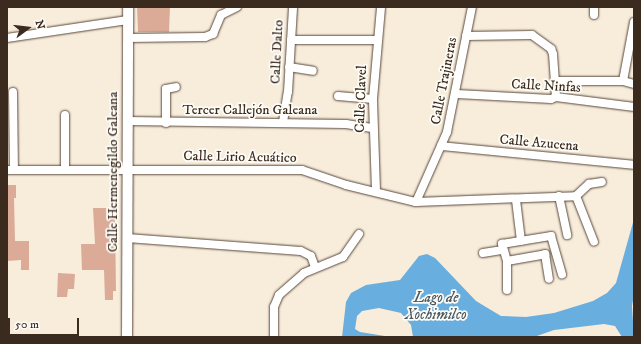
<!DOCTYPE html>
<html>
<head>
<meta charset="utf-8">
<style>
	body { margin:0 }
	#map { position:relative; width:641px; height:344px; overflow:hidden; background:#f8ecdb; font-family:"IM FELL DW Pica",serif }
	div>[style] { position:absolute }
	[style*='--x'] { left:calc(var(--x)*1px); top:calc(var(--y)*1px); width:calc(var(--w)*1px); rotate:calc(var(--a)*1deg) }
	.water>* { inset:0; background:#68aedf }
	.building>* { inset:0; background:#dcab98 }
	.roads { filter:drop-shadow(0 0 1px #57473a) drop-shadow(0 0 1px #57473a) }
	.minor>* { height:8px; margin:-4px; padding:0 4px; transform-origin:4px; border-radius:4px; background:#fff }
	.tertiary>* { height:10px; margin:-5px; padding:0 5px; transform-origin:5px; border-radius:5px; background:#fff }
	span { translate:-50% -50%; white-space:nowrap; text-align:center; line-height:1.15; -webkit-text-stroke:3.5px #fdfcf7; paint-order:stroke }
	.street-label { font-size:14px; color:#3b2a1e }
	.water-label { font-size:15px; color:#4b5862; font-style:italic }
	.frame { position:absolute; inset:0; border:8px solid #3b2a1e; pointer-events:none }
	.north { position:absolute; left:8px; top:8px; width:40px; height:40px; -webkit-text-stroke:3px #fdfcf7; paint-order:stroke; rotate:75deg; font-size:11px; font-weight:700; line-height:16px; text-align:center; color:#3b2a1e }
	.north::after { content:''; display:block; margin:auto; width:14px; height:18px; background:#3b2a1e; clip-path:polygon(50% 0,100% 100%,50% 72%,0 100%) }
	.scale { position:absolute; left:8px; top:318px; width:71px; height:18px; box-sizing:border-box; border:2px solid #3b2a1e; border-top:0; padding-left:5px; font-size:12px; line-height:14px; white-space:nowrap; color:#3b2a1e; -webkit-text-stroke:3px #fdfcf7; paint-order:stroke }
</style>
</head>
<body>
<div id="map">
	<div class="water">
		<div style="clip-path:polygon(634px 219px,634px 294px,632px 306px,634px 337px,622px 337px,615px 326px,604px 324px,554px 330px,534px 337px,413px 337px,411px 325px,401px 313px,379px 308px,362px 311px,357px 316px,355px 329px,360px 332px,391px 337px,342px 337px,346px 302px,351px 293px,366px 285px,400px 280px,419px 256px,427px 254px,435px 258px,476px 301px,501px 316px,526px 317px,554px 313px,593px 301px,607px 293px,616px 283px)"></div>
	</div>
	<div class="building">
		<div style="clip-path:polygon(137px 7px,170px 7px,169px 32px,138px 32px)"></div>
		<div style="clip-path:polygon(7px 185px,16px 185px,16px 198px,14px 198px,15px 241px,29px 241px,29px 270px,21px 270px,21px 260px,7px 261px)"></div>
		<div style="clip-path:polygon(93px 208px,110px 208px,110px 218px,115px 218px,116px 291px,113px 291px,113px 300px,105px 300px,104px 270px,82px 270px,81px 244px,95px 244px)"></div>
		<div style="clip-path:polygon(58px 273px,75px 274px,74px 289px,68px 289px,67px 297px,57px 297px)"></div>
	</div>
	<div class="roads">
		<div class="minor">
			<div style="--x:594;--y:7;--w:8;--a:90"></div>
			<div style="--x:466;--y:36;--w:66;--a:-0.9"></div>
			<div style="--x:532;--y:35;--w:24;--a:36"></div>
			<div style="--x:551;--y:49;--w:5;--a:68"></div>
			<div style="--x:553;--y:54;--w:43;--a:86"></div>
			<div style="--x:7;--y:38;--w:122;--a:-8.5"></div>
			<div style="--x:128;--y:38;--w:77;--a:-0.7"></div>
			<div style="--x:205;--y:37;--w:9;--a:-21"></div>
			<div style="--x:213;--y:34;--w:21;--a:-67"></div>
			<div style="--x:221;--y:15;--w:18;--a:-27"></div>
			<div style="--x:291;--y:40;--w:86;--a:0"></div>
			<div style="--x:289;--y:67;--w:24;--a:9"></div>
			<div style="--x:556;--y:81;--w:67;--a:0"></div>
			<div style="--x:623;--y:81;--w:60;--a:-79.4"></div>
			<div style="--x:623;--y:81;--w:11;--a:15"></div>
			<div style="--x:13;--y:92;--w:77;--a:89.3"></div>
			<div style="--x:457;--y:94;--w:94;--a:3"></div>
			<div style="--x:551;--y:99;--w:5;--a:-22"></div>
			<div style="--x:556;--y:97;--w:79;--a:7.3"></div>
			<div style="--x:338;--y:96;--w:35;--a:5"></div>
			<div style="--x:128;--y:121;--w:218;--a:0.8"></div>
			<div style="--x:346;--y:124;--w:26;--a:9"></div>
			<div style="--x:283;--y:122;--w:30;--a:-81"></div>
			<div style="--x:288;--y:92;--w:85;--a:-86.6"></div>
			<div style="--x:166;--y:123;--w:34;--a:-90"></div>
			<div style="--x:166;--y:89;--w:10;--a:-11"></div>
			<div style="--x:441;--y:146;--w:194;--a:5.6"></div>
			<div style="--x:65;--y:168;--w:53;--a:-90"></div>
			<div style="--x:7;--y:170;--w:295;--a:0"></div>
			<div style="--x:302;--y:170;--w:46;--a:18.8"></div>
			<div style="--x:346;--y:185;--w:72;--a:13.7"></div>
			<div style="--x:416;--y:202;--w:160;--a:-2.1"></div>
			<div style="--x:576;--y:196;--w:18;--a:-43"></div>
			<div style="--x:589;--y:184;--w:13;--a:-9"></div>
			<div style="--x:376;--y:191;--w:92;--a:-91.9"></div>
			<div style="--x:373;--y:99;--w:92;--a:-85"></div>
			<div style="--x:559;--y:196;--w:40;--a:78"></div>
			<div style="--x:576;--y:196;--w:49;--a:68.6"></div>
			<div style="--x:516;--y:200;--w:41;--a:83"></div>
			<div style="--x:416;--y:202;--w:77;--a:-66.1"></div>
			<div style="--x:447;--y:132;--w:127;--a:-78.7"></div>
			<div style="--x:127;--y:238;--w:174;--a:4.3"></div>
			<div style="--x:301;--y:251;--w:11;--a:27"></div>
			<div style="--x:311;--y:256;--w:12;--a:70"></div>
			<div style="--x:483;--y:253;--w:20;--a:-9"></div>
			<div style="--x:507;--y:261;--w:39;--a:-10"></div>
			<div style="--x:545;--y:254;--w:25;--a:81"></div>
			<div style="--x:507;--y:290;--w:29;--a:-90"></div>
			<div style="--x:507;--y:261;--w:18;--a:-106"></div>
			<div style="--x:502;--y:244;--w:50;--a:-9.3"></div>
			<div style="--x:551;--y:236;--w:40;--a:74"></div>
			<div style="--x:274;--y:336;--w:29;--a:-90"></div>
			<div style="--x:274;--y:307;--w:13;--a:-67"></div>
			<div style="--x:279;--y:295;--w:33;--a:-41"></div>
			<div style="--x:304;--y:273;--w:42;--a:-22.3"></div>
			<div style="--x:343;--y:257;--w:28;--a:-55"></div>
		</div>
		<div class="tertiary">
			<div style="--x:127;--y:337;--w:330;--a:-89.8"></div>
		</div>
	</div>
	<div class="street-label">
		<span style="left:277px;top:52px;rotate:-87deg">Calle Dalto</span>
		<span style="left:444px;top:81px;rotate:-79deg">Calle Trajineras</span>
		<span style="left:546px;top:86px;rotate:3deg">Calle Ninfas</span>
		<span style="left:361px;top:99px;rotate:-88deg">Calle Clavel</span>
		<span style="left:250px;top:110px">Tercer Callejón Galeana</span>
		<span style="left:539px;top:143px;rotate:5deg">Calle Azucena</span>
		<span style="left:240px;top:157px;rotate:1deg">Calle Lirio Acuático</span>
		<span style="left:113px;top:172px;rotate:-90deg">Calle Hermenegildo Galeana</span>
	</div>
	<div class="water-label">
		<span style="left:436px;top:306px">Lago de<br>Xochimilco</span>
	</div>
	<div class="frame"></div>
	<div class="north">N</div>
	<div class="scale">50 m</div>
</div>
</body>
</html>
